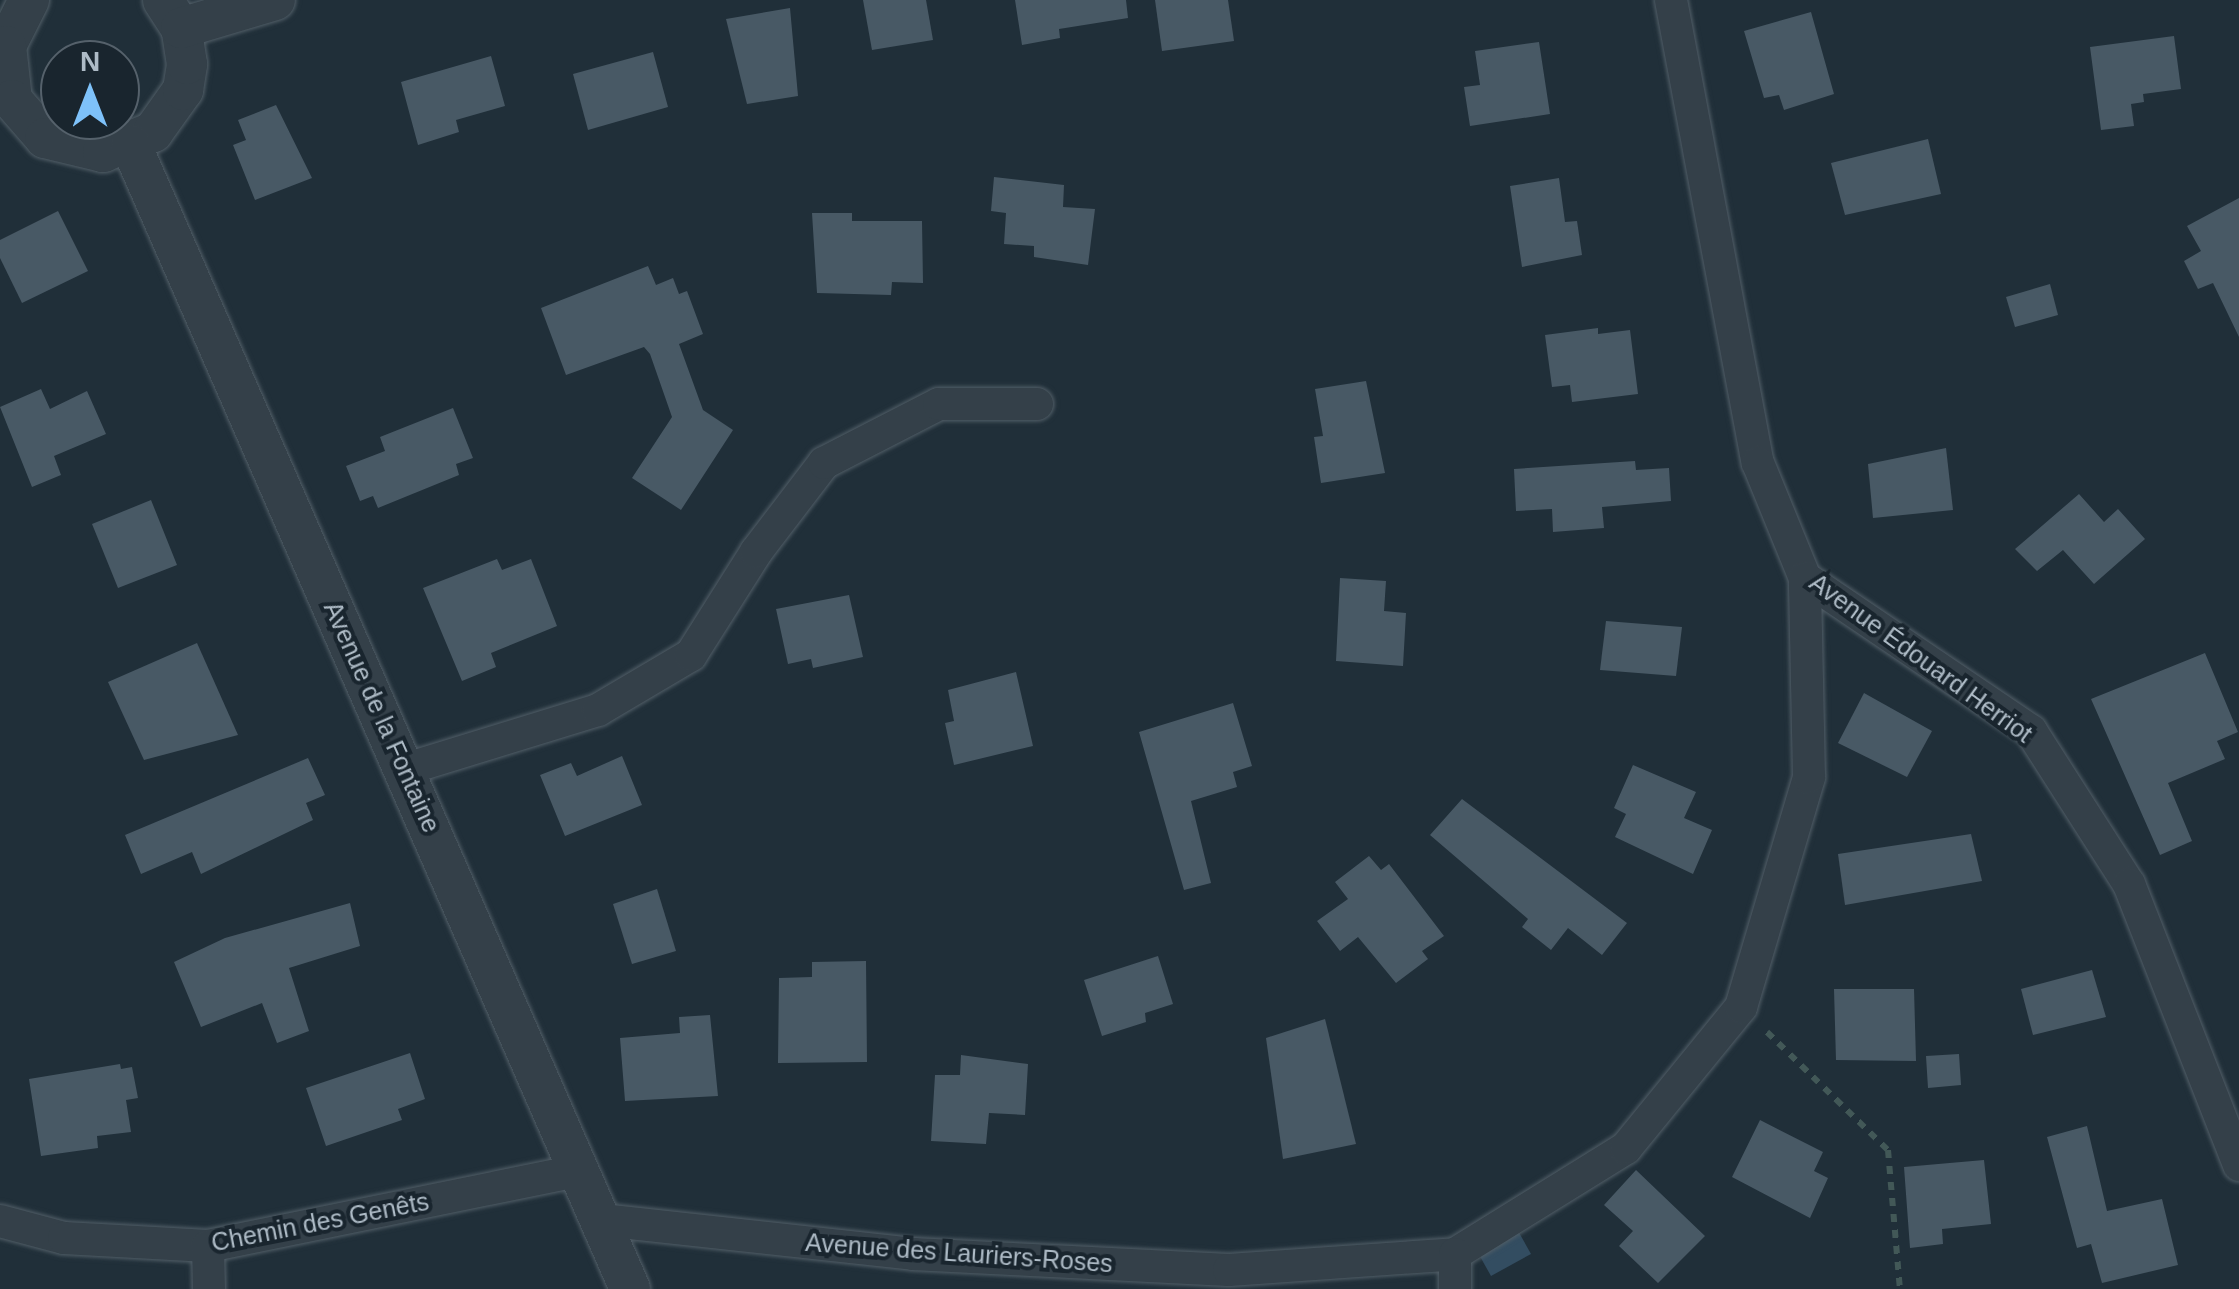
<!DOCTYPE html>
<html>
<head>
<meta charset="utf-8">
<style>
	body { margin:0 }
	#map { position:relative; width:2239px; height:1289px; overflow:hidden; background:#202f39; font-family:Arial,sans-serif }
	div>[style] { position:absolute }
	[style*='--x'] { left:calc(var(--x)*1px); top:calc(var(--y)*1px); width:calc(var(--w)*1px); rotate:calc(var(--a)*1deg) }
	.water>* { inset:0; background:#334d61 }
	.building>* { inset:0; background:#485965 }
	.path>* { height:6px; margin-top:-3px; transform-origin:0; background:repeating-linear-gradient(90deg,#425857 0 8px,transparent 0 16px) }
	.roads { filter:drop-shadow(0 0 2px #515e67) drop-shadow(0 0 2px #515e67) }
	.minor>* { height:32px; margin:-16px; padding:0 16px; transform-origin:16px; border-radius:16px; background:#344049 }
	.tertiary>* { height:40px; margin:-20px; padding:0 20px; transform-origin:20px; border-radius:20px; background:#344049 }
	span { translate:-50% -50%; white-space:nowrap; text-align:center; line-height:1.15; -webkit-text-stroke:8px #19252e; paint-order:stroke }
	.street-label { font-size:25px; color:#aebbc6 }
	.north { position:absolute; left:40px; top:40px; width:100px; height:100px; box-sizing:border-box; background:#19252e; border:2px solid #55616b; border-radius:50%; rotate:0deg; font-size:28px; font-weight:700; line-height:40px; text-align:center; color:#aebbc6 }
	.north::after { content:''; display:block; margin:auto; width:35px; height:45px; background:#7ec2fa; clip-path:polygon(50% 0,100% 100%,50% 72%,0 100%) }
</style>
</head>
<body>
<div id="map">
	<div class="water">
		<div style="clip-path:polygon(1517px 1229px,1531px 1254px,1491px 1276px,1477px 1251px)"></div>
	</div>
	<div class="building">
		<div style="clip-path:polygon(863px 0,926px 0,933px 40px,872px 50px)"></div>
		<div style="clip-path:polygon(1015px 0,1126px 0,1128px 18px,1059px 29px,1060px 38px,1022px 45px)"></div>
		<div style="clip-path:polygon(1155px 0,1228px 0,1234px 41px,1162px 51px)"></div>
		<div style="clip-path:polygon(790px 8px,798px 96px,747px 104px,726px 19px)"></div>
		<div style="clip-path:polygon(1811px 12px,1834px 94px,1784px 110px,1779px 95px,1764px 98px,1744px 31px)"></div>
		<div style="clip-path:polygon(2174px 36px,2181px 89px,2143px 94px,2144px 102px,2131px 104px,2134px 126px,2101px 130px,2090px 47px)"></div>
		<div style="clip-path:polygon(1539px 42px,1550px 114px,1470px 126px,1464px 87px,1480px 85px,1475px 51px)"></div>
		<div style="clip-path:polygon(653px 52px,668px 107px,588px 130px,573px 74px)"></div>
		<div style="clip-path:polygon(491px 56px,505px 106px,456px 120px,459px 132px,418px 145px,401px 82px)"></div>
		<div style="clip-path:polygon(276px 105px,312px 178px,255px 200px,233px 145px,246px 140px,238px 120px)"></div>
		<div style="clip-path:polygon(1928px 139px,1941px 194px,1845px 215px,1831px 163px)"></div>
		<div style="clip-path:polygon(994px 177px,1064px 185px,1063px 207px,1095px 209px,1088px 265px,1034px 257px,1034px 246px,1004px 244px,1006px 213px,991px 211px)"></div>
		<div style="clip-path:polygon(1559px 178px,1565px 222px,1577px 221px,1582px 255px,1522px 267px,1510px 186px)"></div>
		<div style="clip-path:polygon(2239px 198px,2239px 337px,2213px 283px,2198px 289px,2184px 261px,2201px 251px,2187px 226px)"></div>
		<div style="clip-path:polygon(58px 211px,88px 271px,22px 303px,0 258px,0 240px)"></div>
		<div style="clip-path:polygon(812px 213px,852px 213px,852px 221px,922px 221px,923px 283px,892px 282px,891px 295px,817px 293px)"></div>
		<div style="clip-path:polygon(648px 266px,656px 285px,673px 278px,679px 294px,687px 291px,703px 334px,679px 344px,703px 410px,733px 430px,681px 510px,632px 478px,672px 417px,650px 354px,644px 347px,566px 375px,541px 308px)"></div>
		<div style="clip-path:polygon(2050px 284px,2058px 315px,2015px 327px,2006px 297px)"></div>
		<div style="clip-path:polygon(1598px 328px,1598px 334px,1630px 330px,1638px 394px,1572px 402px,1570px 385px,1552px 387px,1545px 335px)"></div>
		<div style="clip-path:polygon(1366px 381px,1385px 473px,1321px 483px,1314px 437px,1323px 436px,1315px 389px)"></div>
		<div style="clip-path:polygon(41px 389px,50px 409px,87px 391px,106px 434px,54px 456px,61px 475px,32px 487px,0 407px)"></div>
		<div style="clip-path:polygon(453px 408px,473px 458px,456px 464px,459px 475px,378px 508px,373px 496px,360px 501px,346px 466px,385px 451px,380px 437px)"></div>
		<div style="clip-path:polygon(1946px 448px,1953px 510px,1873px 518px,1868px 464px)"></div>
		<div style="clip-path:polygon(1635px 461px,1636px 470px,1669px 468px,1671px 501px,1602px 507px,1604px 528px,1553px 532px,1552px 509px,1516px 511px,1514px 469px)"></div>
		<div style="clip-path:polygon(2079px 494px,2104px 522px,2118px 509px,2145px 539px,2094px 584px,2063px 550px,2037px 571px,2015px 549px)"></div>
		<div style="clip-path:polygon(151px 500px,177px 565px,118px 588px,92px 524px)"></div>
		<div style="clip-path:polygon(497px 559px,502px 570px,531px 559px,557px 626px,491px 653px,496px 667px,462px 681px,423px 588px)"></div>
		<div style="clip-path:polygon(1340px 578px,1386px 581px,1384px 611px,1406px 613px,1403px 666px,1336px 661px)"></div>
		<div style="clip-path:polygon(849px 595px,863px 657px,813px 668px,811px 659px,788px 664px,776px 609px)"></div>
		<div style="clip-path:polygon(1606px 621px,1682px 627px,1676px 676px,1600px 670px)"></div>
		<div style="clip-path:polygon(197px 643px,238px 735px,144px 760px,108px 682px)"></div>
		<div style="clip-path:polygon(2205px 653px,2238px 732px,2217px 741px,2225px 759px,2168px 783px,2192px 841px,2160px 855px,2091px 699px)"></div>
		<div style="clip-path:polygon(1016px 672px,1033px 746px,954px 765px,945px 723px,954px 721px,948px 690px)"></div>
		<div style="clip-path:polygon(1864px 693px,1932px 731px,1907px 777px,1838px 743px)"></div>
		<div style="clip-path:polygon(1233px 703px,1252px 766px,1233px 772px,1237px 787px,1191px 801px,1211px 883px,1184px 890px,1139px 732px)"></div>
		<div style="clip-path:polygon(622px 756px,642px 805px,565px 836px,540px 775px,571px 763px,577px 776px)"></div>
		<div style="clip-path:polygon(308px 758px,325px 795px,306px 803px,313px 820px,201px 874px,192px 852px,141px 874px,125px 835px)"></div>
		<div style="clip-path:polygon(1633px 765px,1696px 792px,1684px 818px,1712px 830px,1693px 874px,1615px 837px,1626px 814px,1614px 808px)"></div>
		<div style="clip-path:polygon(1462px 799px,1627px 923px,1602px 955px,1568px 928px,1551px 950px,1522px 927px,1528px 919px,1430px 835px)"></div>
		<div style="clip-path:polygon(1971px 834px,1982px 881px,1845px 905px,1838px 854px)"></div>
		<div style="clip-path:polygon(1369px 856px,1381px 870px,1389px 864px,1444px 936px,1422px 951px,1428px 959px,1396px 983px,1358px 937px,1340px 951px,1317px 921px,1348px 899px,1335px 882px)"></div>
		<div style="clip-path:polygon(657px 889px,676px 951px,632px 964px,613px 904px)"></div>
		<div style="clip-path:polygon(350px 903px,360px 946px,289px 968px,309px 1031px,277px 1043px,262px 1003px,201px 1027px,174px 962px,225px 938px)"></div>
		<div style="clip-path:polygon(1158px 956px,1173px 1004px,1145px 1013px,1146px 1022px,1102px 1036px,1084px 980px)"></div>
		<div style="clip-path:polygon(866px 961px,867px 1062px,778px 1063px,779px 978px,812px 977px,812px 962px)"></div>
		<div style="clip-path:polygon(2092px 970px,2106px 1017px,2033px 1035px,2021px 989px)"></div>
		<div style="clip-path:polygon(1834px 989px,1914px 989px,1916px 1061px,1836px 1060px)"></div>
		<div style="clip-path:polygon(710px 1015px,718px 1096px,625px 1101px,620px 1038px,680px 1033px,679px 1017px)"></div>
		<div style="clip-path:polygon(1325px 1019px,1356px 1144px,1283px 1159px,1266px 1038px)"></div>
		<div style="clip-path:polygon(410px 1053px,425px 1099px,398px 1109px,402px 1120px,326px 1146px,306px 1088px)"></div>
		<div style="clip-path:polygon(1959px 1054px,1961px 1085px,1928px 1088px,1926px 1056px)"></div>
		<div style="clip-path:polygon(961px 1055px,1028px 1064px,1025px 1115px,989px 1113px,986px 1144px,931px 1141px,935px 1075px,960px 1075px)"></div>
		<div style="clip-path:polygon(120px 1064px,121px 1069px,132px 1067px,138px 1098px,126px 1100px,131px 1132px,97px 1136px,98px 1148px,41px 1156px,29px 1079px)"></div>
		<div style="clip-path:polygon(1760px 1120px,1823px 1152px,1814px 1171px,1828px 1178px,1810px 1218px,1732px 1177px)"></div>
		<div style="clip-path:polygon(2087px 1126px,2107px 1211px,2162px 1199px,2178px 1265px,2102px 1283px,2091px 1244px,2077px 1248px,2047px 1137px)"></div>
		<div style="clip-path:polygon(1984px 1160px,1991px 1224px,1942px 1229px,1943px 1244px,1910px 1248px,1904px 1167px)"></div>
		<div style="clip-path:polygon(1636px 1170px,1705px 1236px,1658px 1283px,1619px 1246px,1633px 1231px,1604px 1205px)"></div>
	</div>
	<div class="path">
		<div style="--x:1767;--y:1032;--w:169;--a:44.3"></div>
		<div style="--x:1888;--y:1150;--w:140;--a:85.1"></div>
	</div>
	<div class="roads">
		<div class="minor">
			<div style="--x:1671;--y:0;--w:471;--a:79.4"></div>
			<div style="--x:1758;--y:463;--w:124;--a:67.8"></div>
			<div style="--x:1805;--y:578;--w:273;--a:34.1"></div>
			<div style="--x:2031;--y:731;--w:182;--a:57.4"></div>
			<div style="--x:2129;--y:884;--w:302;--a:68.6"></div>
			<div style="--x:406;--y:769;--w:201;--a:-17.1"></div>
			<div style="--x:598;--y:710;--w:108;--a:-30.6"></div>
			<div style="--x:691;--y:655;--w:122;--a:-57.7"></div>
			<div style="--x:756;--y:552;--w:112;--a:-52.6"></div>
			<div style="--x:824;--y:463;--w:129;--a:-27.2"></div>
			<div style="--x:939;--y:404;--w:98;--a:0"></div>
			<div style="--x:602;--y:1220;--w:313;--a:6.2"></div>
			<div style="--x:913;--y:1254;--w:316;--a:2.9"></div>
			<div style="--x:1229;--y:1270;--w:227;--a:-4"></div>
			<div style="--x:1455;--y:1254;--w:201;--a:-31.8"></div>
			<div style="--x:1626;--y:1148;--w:182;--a:-50.8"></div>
			<div style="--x:1741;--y:1007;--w:240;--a:-73.5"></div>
			<div style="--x:1809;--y:777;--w:199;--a:-91.2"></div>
			<div style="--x:0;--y:1221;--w:66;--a:14.9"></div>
			<div style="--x:64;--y:1238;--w:144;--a:3.2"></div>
			<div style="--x:208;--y:1246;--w:380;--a:-11.5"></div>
			<div style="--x:208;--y:1246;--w:43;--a:88.7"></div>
			<div style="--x:1455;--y:1254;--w:35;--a:90"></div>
		</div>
		<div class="tertiary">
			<div style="--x:29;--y:0;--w:51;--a:116.6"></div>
			<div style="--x:6;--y:46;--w:54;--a:83.7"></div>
			<div style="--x:12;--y:100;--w:50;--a:49"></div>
			<div style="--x:45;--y:138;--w:60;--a:13.6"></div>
			<div style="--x:103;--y:152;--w:54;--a:-21.8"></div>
			<div style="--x:153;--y:132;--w:52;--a:-54.5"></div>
			<div style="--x:183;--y:90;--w:26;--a:-81"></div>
			<div style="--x:187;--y:64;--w:36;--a:-99"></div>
			<div style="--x:181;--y:28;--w:33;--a:-123"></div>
			<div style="--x:181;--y:28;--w:98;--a:-16.6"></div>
			<div style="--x:131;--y:145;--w:1248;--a:66.43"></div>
		</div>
	</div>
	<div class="street-label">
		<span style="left:1921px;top:658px;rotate:36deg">Avenue Édouard Herriot</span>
		<span style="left:382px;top:717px;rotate:66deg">Avenue de la Fontaine</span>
		<span style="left:320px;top:1222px;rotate:-11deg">Chemin des Genêts</span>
		<span style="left:959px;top:1253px;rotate:4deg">Avenue des Lauriers-Roses</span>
	</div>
	<div class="north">N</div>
</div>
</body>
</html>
